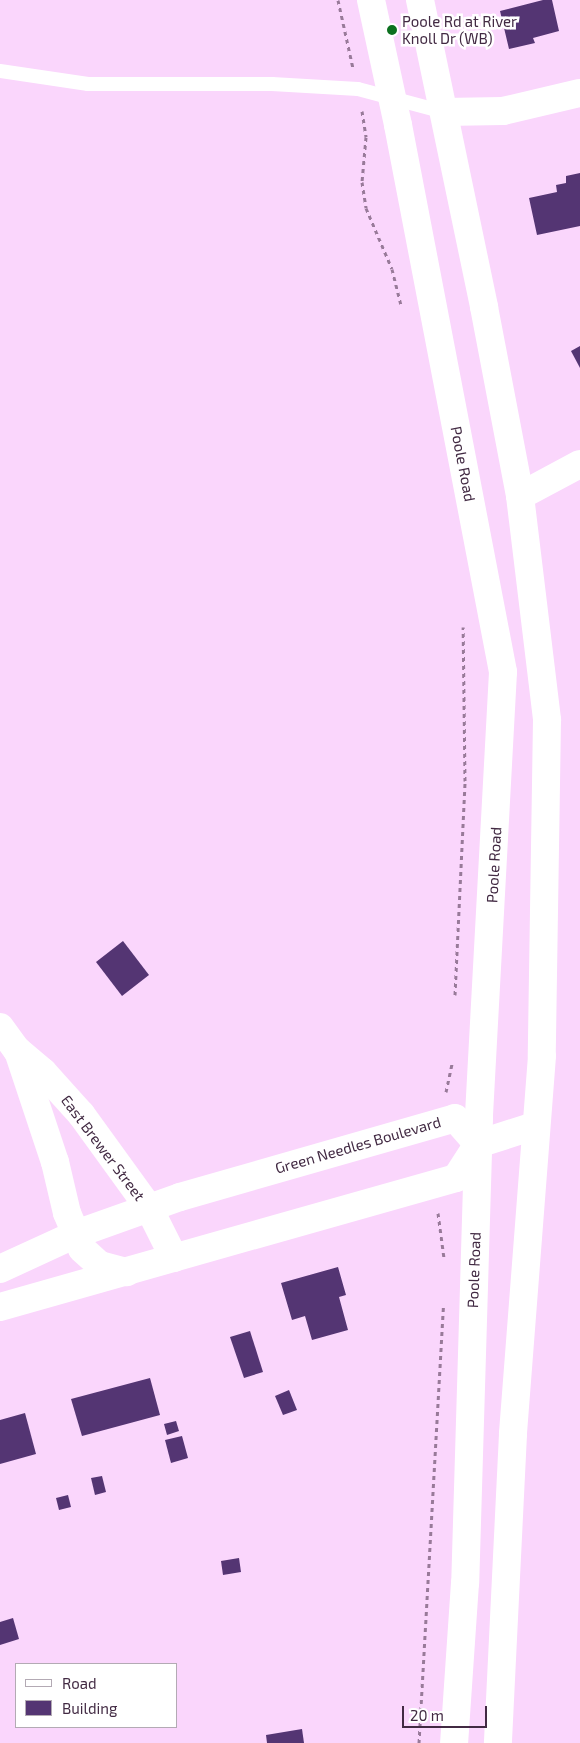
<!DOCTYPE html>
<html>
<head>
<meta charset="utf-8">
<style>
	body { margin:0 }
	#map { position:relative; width:580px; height:1743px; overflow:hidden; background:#fad6fc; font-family:"Exo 2",sans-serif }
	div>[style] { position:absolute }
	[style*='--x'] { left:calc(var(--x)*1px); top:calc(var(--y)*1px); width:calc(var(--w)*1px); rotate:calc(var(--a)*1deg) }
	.building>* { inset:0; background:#543573 }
	.path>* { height:3px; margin-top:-1.5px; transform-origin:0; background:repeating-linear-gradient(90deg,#987a99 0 4px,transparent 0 8px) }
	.lane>* { height:14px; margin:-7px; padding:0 7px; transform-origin:7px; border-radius:7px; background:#fff }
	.street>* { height:28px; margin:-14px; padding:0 14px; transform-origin:14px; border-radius:14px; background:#fff }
	.primary>* { height:28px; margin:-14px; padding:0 14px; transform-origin:14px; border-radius:14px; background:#fff }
	.dots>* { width:14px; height:14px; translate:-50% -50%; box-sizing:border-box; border:2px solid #fff; border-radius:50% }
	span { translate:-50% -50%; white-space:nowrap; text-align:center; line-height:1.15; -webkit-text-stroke:5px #fff; paint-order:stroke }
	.poi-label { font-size:15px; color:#422a43 }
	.left { translate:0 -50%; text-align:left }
	.street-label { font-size:15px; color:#422a43 }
	.legend { position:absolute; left:15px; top:1663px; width:162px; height:65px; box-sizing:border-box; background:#fff; border:1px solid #b3aab4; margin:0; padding:6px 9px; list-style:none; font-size:15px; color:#422a43 }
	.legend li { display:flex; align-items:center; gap:10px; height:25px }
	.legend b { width:25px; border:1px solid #b3aab4 }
	.scale { position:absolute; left:402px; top:1706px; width:85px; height:22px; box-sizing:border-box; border:2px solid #422a43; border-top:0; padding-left:6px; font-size:15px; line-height:18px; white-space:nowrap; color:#422a43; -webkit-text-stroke:4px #fff; paint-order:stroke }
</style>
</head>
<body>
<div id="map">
	<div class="building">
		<div style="clip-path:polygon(543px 0,552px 0,559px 31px,533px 38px,535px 43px,509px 49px,500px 11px)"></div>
		<div style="clip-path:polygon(580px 173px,580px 226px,537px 235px,529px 198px,557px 192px,556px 185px,566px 183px,566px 176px)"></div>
		<div style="clip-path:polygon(580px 346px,580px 368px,571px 351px)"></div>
		<div style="clip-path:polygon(123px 941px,149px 975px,122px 996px,96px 962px)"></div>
		<div style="clip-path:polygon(338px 1267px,346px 1295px,339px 1297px,348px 1330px,312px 1340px,305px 1316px,292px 1320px,281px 1283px)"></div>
		<div style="clip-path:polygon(250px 1331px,263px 1372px,244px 1378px,230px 1337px)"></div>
		<div style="clip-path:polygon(150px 1378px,160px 1415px,82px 1436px,71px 1399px)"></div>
		<div style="clip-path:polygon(289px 1390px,297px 1410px,283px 1415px,275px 1396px)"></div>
		<div style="clip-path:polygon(25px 1413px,36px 1454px,0 1464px,0 1420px)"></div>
		<div style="clip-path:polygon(176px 1421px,179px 1431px,167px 1435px,164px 1424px)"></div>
		<div style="clip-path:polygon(182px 1436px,188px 1458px,171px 1463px,165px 1440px)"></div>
		<div style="clip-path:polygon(102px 1476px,106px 1492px,95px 1495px,91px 1478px)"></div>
		<div style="clip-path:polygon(68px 1495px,71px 1507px,59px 1510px,56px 1498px)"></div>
		<div style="clip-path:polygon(239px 1558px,241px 1572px,223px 1575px,221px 1561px)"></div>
		<div style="clip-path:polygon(13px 1618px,19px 1639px,0 1645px,0 1622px)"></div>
		<div style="clip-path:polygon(302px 1729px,304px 1743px,267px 1743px,266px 1735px)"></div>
	</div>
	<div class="path">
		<div style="--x:338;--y:0;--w:70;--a:77.6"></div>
		<div style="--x:362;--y:111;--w:26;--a:81"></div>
		<div style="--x:366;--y:137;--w:45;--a:95.1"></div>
		<div style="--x:362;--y:182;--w:26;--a:81"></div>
		<div style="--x:366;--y:208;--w:66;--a:66.9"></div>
		<div style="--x:392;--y:269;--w:36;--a:76"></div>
		<div style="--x:455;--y:995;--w:214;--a:-87.3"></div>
		<div style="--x:465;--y:781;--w:154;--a:-90.7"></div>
		<div style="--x:446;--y:1092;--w:29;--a:-78"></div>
		<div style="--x:438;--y:1213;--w:45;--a:82.4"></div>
		<div style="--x:419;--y:1743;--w:437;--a:-86.8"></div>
	</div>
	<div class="lane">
		<div style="--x:0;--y:71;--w:89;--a:8.4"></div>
		<div style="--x:88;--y:84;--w:184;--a:0"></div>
		<div style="--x:272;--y:84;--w:86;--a:3.3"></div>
		<div style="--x:358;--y:89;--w:89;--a:15"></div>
	</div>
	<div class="street">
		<div style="--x:444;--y:112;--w:59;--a:-1"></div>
		<div style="--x:503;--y:111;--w:79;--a:-13.2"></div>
		<div style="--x:520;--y:496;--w:68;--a:-28.1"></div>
		<div style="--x:0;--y:1027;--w:29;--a:54"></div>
		<div style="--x:17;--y:1050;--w:34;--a:40"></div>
		<div style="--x:43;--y:1072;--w:57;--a:47.9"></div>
		<div style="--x:81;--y:1114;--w:116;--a:54.1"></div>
		<div style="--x:149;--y:1208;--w:56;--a:63.4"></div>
		<div style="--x:18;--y:1051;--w:117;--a:71.6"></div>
		<div style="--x:55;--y:1162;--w:52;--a:76.8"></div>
		<div style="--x:67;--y:1213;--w:39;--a:67"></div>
		<div style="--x:82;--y:1249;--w:24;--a:42"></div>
		<div style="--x:100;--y:1265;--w:28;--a:15"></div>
		<div style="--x:478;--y:1144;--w:59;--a:-17.8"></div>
		<div style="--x:0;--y:1269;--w:84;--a:-24.7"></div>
		<div style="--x:76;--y:1234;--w:110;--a:-19.6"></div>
		<div style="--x:180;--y:1197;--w:286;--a:-16"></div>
		<div style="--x:455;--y:1118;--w:35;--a:49"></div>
		<div style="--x:0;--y:1307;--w:474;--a:-15.8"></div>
		<div style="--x:456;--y:1178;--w:40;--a:-57.1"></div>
	</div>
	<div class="primary">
		<div style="--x:371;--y:0;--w:128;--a:77.8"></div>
		<div style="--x:398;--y:125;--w:557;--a:79.13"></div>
		<div style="--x:503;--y:672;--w:447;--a:93.1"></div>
		<div style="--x:479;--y:1118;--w:465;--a:91.7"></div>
		<div style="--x:465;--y:1583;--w:160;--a:93.9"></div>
		<div style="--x:420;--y:0;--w:314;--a:78.2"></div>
		<div style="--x:484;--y:307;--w:192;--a:79.2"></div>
		<div style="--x:520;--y:496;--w:226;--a:83.1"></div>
		<div style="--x:547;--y:720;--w:336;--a:90.9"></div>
		<div style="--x:542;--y:1056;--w:379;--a:94.4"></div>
		<div style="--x:513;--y:1434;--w:309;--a:92.8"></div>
	</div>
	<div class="dots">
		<div style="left:392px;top:30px;background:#0c701f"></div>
	</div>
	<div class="poi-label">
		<span class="left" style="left:402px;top:30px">Poole Rd at River<br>Knoll Dr (WB)</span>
	</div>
	<div class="street-label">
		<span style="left:463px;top:464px;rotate:79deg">Poole Road</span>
		<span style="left:494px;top:865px;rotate:-87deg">Poole Road</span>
		<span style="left:358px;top:1145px;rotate:-16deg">Green Needles Boulevard</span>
		<span style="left:103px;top:1148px;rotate:53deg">East Brewer Street</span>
		<span style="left:474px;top:1270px;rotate:-88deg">Poole Road</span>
	</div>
	<ul class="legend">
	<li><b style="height:6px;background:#fff"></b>Road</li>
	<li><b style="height:14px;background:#543573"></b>Building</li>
	</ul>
	<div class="scale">20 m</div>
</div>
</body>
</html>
